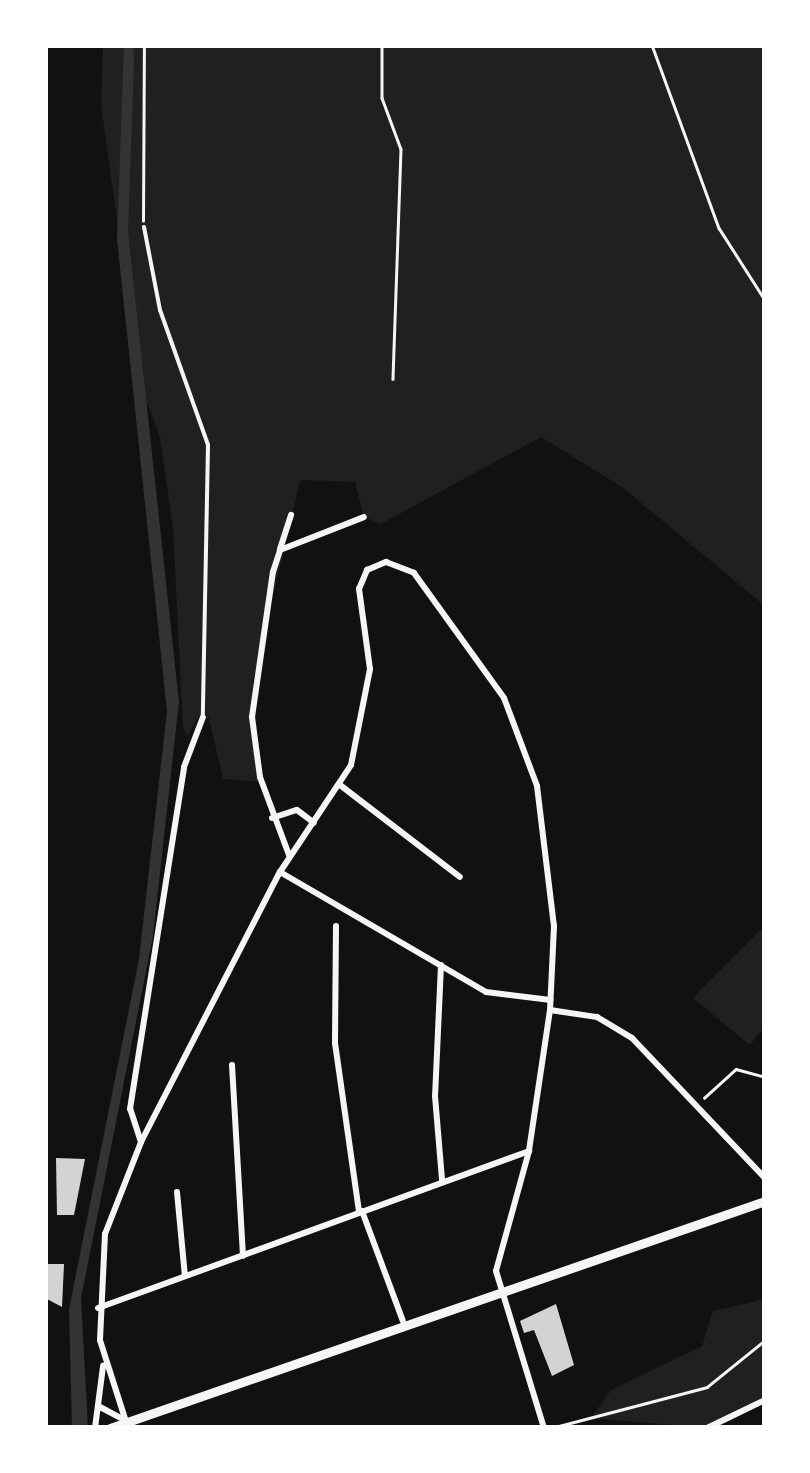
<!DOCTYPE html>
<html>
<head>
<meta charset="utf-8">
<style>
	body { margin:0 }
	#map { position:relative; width:810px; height:1473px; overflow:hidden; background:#111; font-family:Cabin,sans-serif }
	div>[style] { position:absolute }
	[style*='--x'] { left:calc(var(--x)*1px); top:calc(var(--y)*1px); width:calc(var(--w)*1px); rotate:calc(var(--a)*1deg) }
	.green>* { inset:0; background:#202020 }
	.water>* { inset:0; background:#333 }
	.building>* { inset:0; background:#d3d3d3 }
	.path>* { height:2.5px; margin:-1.25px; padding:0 1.25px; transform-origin:1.25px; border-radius:1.25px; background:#f5f5f5 }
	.service>* { height:4px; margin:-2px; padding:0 2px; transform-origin:2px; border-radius:2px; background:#f5f5f5 }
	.minor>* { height:6px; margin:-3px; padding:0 3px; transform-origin:3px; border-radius:3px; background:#f5f5f5 }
	.tertiary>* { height:9px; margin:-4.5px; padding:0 4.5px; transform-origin:4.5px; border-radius:4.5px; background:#f5f5f5 }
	span { translate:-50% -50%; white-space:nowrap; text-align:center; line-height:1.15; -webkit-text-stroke:10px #fff; paint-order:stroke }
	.frame { position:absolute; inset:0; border:48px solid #fff; pointer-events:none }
</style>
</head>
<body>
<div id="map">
	<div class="green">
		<div style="clip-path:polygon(103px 45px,765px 45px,765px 606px,622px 487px,541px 437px,381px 524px,364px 517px,355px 482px,300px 480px,253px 681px,261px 782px,223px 779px,209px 718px,199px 717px,187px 736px,183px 729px,173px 528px,160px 437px,140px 384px,101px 105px)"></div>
		<div style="clip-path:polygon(765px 926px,765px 1026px,750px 1045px,693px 998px)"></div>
		<div style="clip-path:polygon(765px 1299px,765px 1400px,707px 1428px,591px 1418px,611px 1390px,702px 1346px,713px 1311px)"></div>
	</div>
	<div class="water">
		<div style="clip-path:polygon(124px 45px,133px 45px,134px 61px,128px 232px,179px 702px,153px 936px,81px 1298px,88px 1428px,72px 1428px,69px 1309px,139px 959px,167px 711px,117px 239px)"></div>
	</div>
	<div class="building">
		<div style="clip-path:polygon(56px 1158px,85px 1159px,74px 1215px,57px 1215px)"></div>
		<div style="clip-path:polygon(45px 1264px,64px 1264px,62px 1307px,45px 1298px)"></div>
		<div style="clip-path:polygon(556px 1304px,574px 1365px,552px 1376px,534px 1330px,524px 1333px,520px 1321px)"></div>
	</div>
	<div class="path">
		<div style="--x:382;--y:45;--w:53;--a:90"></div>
		<div style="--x:382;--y:98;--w:54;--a:69.6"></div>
		<div style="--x:401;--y:149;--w:230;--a:92"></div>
		<div style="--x:652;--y:45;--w:195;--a:69.9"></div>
		<div style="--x:719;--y:228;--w:85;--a:57.4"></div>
		<div style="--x:143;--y:221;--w:176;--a:-89.7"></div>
		<div style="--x:704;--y:1098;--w:43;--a:-42.2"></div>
		<div style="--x:736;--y:1069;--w:30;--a:15"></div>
		<div style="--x:555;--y:1427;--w:157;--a:-14.7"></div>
		<div style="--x:707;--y:1387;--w:75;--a:-39"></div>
	</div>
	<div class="service">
		<div style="--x:144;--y:227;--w:85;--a:79.1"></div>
		<div style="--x:160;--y:310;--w:143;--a:70.4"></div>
		<div style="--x:208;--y:445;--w:272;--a:91.1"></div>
	</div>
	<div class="minor">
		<div style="--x:280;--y:549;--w:36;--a:-72"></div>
		<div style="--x:340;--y:785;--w:151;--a:37.5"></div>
		<div style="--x:272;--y:818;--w:26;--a:-18"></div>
		<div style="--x:297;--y:810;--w:21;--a:37"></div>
		<div style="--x:289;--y:855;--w:83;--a:-110.4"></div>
		<div style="--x:260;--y:777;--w:61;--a:-97.6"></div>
		<div style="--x:252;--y:717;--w:147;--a:-81.8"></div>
		<div style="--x:273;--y:572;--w:23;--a:-72"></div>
		<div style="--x:280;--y:550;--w:90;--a:-21.4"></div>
		<div style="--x:280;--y:872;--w:238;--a:30.2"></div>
		<div style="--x:486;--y:992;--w:65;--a:7"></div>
		<div style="--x:336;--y:926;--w:117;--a:90.5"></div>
		<div style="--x:335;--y:1043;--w:171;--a:81.9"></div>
		<div style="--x:441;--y:965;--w:131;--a:92.6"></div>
		<div style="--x:435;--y:1096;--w:84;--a:85.2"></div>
		<div style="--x:550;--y:1010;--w:48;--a:8.5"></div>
		<div style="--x:597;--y:1017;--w:41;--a:31"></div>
		<div style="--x:632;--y:1038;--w:193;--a:46.5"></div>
		<div style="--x:232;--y:1065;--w:191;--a:86.7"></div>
		<div style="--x:141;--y:1142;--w:35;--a:-108"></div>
		<div style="--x:130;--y:1109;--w:346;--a:-81"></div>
		<div style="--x:184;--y:767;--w:53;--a:-69.2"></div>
		<div style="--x:177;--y:1192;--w:84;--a:84.6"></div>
		<div style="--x:362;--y:1211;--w:117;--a:69.6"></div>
		<div style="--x:98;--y:1308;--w:459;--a:-20"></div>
		<div style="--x:100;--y:1407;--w:27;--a:28"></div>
		<div style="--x:95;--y:1428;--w:63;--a:-82.6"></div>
		<div style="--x:128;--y:1428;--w:92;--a:-107.7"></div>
		<div style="--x:100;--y:1340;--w:106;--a:-87.3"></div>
		<div style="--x:105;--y:1234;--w:99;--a:-68.6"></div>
		<div style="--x:141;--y:1142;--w:304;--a:-62.8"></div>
		<div style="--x:280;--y:872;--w:128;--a:-56.4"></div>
		<div style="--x:351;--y:765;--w:98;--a:-78.8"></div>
		<div style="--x:370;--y:669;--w:81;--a:-97.8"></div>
		<div style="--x:359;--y:589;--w:21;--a:-67"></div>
		<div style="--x:367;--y:570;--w:21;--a:-23"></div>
		<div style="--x:386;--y:562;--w:30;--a:21"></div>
		<div style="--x:414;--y:573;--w:154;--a:54.2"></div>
		<div style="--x:504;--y:698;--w:94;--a:69.4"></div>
		<div style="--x:537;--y:786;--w:141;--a:83.1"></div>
		<div style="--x:554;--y:926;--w:84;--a:92.7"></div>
		<div style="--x:550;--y:1010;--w:143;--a:98.5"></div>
		<div style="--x:529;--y:1151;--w:124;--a:105.4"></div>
		<div style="--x:496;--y:1271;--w:164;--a:73"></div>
		<div style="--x:707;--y:1428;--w:64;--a:-25.8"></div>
	</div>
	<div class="tertiary">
		<div style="--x:110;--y:1428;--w:693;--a:-19.11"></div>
	</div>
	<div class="frame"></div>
</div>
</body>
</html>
